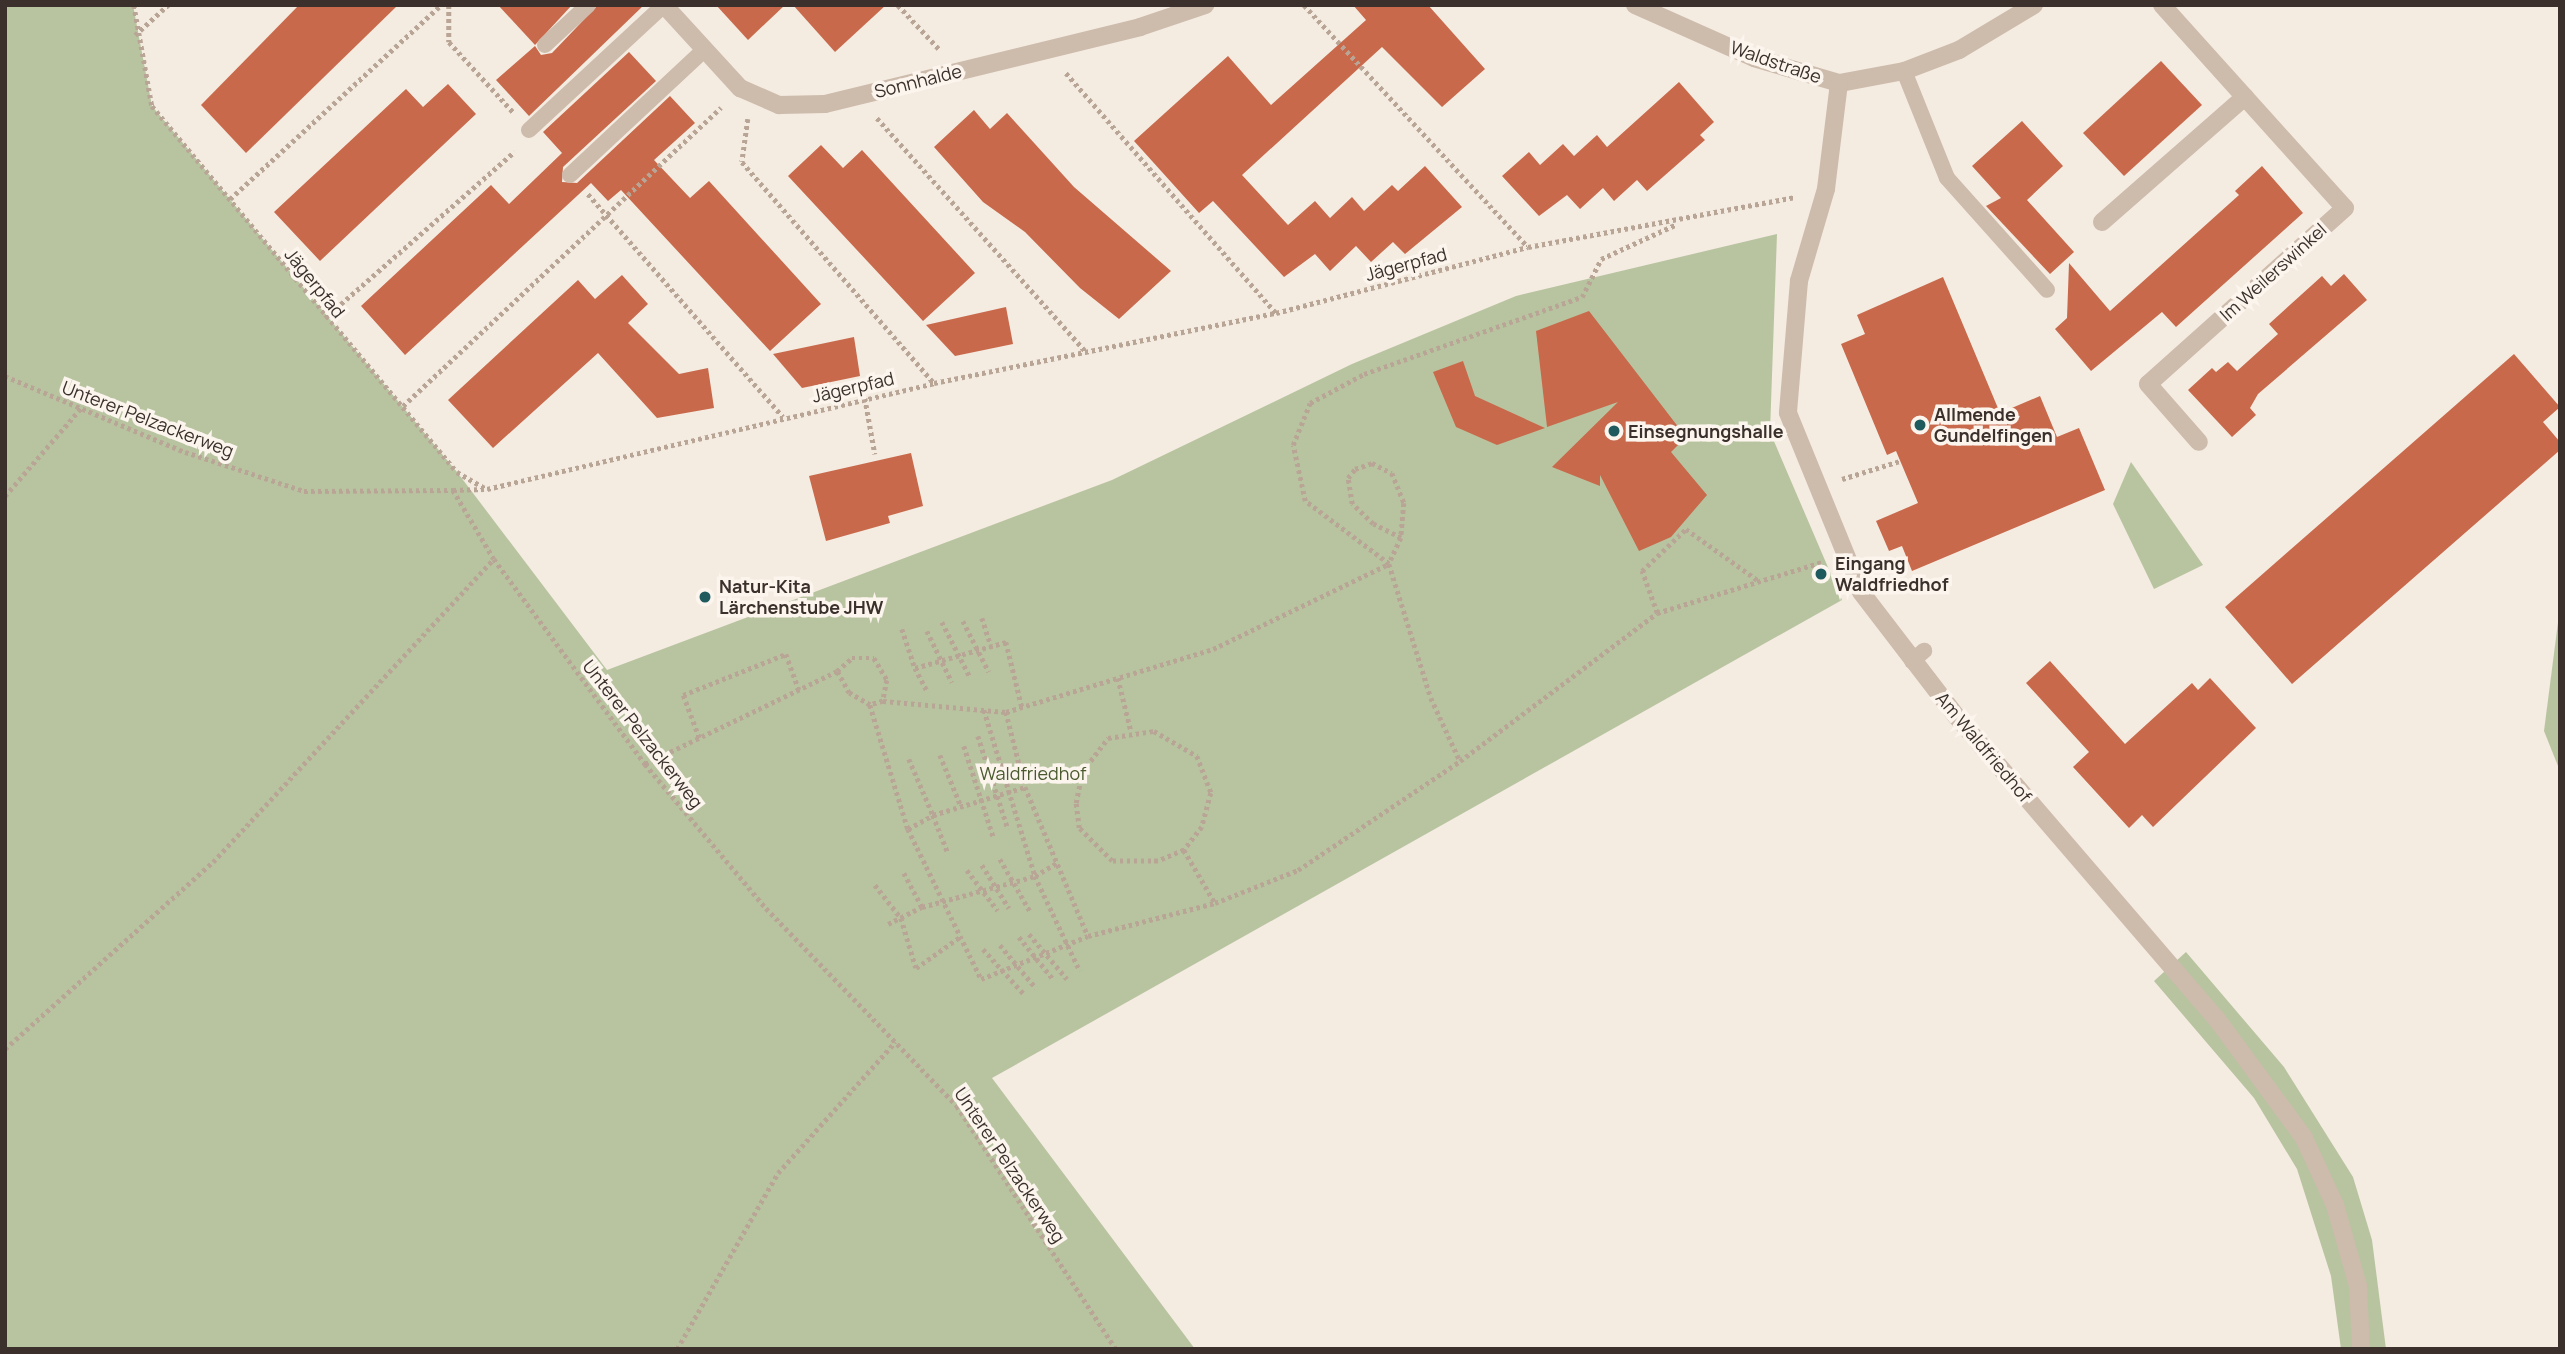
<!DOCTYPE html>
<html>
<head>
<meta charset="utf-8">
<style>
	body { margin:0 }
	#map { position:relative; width:2565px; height:1354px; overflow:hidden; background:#f4ebe1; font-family:Manrope,sans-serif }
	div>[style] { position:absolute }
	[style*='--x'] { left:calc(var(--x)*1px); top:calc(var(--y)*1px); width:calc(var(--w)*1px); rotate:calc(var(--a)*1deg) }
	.green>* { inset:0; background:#b8c4a0 }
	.building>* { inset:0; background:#c8694b }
	.path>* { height:4.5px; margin-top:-2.25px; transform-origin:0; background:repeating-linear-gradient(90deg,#b9a596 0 3.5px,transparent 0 7px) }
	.service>* { height:16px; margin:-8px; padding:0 8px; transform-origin:8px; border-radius:8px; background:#cdbbac }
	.minor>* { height:18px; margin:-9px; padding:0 9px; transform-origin:9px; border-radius:9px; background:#cdbbac }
	.tertiary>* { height:18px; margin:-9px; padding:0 9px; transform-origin:9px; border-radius:9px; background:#cdbbac }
	.dots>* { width:19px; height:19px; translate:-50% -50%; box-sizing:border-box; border:4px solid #fbf5ee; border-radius:50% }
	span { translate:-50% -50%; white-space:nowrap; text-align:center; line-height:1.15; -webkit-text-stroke:7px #fbf5ee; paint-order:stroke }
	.street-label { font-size:18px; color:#3b302b }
	.poi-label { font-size:18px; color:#3b302b; font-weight:700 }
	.left { translate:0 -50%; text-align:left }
	.park-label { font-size:18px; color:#4a5a2e }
	.frame { position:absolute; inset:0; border:7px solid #3b302b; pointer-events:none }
</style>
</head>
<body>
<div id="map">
	<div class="green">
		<div style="clip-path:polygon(5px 5px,133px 5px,152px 106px,457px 472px,607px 670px,1112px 480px,1352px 364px,1516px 296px,1777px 234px,1770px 432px,1842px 600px,992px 1078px,1195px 1349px,5px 1349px)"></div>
		<div style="clip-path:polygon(2131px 462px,2203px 565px,2154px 589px,2113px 504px)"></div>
		<div style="clip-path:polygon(2560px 607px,2560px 771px,2544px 731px)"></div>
		<div style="clip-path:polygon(2186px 952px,2284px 1067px,2353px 1177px,2372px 1240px,2386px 1349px,2341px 1349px,2331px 1276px,2297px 1169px,2254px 1098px,2154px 981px)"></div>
	</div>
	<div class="building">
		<div style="clip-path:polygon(299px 5px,398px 5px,246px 153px,201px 105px)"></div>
		<div style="clip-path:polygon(498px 5px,572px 5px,535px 45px)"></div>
		<div style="clip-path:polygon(598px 5px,644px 5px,529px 116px,496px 80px,535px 46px,541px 55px,552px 53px)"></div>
		<div style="clip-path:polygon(716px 5px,785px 5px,748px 40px)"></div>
		<div style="clip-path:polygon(793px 5px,886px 5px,835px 52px)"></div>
		<div style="clip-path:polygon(1353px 5px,1428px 5px,1485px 69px,1442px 107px,1382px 47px,1242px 175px,1288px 225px,1315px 201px,1330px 218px,1352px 197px,1364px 211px,1392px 185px,1398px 191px,1425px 166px,1462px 207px,1405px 254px,1393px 242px,1371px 262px,1356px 246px,1330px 271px,1315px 254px,1284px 277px,1213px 201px,1199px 213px,1134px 141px,1228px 56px,1271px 105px,1366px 20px)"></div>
		<div style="clip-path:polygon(629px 52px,656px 81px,563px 167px,562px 182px,577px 183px,670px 96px,695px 123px,654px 160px,690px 198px,709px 181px,821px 304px,770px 351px,621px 190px,608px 201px,591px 183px,405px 355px,361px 306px,491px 185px,509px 204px,562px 153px,543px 132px)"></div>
		<div style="clip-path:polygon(2161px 61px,2202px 105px,2124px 176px,2083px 133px)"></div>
		<div style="clip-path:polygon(1679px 82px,1714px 122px,1700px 135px,1705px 140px,1647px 191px,1637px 180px,1614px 201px,1603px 188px,1580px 209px,1567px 195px,1539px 216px,1502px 176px,1529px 152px,1540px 165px,1563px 144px,1574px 156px,1597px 135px,1607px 147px)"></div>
		<div style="clip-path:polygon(448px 84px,476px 114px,320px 261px,274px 212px,406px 89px,423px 107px)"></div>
		<div style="clip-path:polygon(974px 110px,990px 129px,1007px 113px,1074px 187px,1171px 271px,1119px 319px,1080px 288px,1025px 232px,983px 202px,934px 147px)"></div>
		<div style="clip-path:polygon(2022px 121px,2063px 166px,2027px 200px,2074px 252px,2050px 274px,1986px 206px,2001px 198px,1972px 166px)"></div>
		<div style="clip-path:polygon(821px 145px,843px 168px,862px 150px,975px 273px,923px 321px,788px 176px)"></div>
		<div style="clip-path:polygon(2262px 166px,2303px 213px,2176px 327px,2162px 312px,2091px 371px,2055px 329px,2067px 318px,2069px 263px,2110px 311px,2239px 195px,2235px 191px)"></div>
		<div style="clip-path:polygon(2344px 274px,2367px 300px,2258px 394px,2250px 408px,2256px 415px,2232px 437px,2188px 390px,2212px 368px,2216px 372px,2228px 362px,2237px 371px,2278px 334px,2269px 324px,2322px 276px,2331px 286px)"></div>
		<div style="clip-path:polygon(622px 275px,648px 304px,628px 323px,679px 374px,708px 368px,714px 408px,657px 418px,598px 353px,493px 448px,448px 400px,578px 280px,595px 299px)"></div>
		<div style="clip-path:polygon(1943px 277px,2000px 413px,2040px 396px,2057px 437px,2079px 428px,2105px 490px,1912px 571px,1902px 546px,1889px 551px,1876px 521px,1918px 503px,1896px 451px,1887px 455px,1841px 344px,1865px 334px,1857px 315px)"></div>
		<div style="clip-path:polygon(1006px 307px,1013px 344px,955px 356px,926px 325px)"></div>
		<div style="clip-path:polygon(1589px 311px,1686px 437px,1671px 452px,1707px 495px,1671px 537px,1639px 551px,1600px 475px,1600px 486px,1552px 467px,1618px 402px,1547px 427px,1536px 331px)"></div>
		<div style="clip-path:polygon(854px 337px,860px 376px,802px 388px,773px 354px)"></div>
		<div style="clip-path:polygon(2514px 354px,2560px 407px,2543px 422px,2560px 442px,2560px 450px,2292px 684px,2225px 607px)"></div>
		<div style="clip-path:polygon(1463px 361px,1475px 396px,1545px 428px,1497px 445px,1456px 427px,1433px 372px)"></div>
		<div style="clip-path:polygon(911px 453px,923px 506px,888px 516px,890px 523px,826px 541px,809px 476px)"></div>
		<div style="clip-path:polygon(2050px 661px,2125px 744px,2192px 683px,2198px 690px,2210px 678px,2256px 728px,2153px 827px,2142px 815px,2129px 828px,2073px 767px,2089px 752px,2026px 683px)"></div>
	</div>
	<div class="path">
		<div style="--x:134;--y:5;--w:103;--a:79.9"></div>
		<div style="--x:152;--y:106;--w:476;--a:50.2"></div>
		<div style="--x:457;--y:472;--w:34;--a:30"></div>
		<div style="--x:487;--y:489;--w:459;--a:-13.3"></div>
		<div style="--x:934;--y:383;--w:349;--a:-11.6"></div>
		<div style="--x:1276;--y:313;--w:260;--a:-14.7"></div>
		<div style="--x:1528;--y:247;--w:272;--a:-10.6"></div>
		<div style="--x:449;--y:5;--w:37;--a:90"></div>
		<div style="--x:449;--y:42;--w:96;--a:47.5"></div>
		<div style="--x:898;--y:5;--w:60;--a:47"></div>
		<div style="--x:1304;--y:5;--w:330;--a:47.2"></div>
		<div style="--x:135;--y:35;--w:45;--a:-42.3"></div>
		<div style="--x:1066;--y:73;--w:319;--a:48.8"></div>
		<div style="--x:877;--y:118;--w:315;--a:48.2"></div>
		<div style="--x:748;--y:119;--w:43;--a:97.9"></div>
		<div style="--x:742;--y:162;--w:293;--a:49"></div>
		<div style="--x:588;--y:194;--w:296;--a:48.8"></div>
		<div style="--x:230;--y:199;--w:287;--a:-42.6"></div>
		<div style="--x:325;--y:318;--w:252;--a:-41.3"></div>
		<div style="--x:5;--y:376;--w:195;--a:22.9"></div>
		<div style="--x:185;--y:452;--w:125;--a:18.1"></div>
		<div style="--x:304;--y:491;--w:149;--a:-0.4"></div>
		<div style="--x:453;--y:490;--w:80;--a:59.3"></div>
		<div style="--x:494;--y:559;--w:255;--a:53.6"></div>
		<div style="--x:645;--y:764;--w:188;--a:50"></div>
		<div style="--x:766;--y:908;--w:275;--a:46"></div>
		<div style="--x:957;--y:1106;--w:290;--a:56.8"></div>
		<div style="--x:865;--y:398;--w:57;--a:79.9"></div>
		<div style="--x:403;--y:406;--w:436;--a:-43.2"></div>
		<div style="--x:1842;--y:479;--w:61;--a:-17.2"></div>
		<div style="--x:453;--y:490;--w:31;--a:-2"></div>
		<div style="--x:5;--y:496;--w:116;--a:-49.2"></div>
		<div style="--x:1401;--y:538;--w:31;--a:-153"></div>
		<div style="--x:1373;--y:524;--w:29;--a:-136"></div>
		<div style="--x:1352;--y:504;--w:26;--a:-99"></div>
		<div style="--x:1348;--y:478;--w:11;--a:-52"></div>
		<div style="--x:1355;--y:469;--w:18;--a:-19"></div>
		<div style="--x:1372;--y:463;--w:22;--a:27"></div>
		<div style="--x:1392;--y:473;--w:32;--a:68"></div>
		<div style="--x:1404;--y:503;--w:35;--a:95"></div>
		<div style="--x:1401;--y:538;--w:29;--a:115"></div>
		<div style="--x:1389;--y:564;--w:140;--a:72.6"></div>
		<div style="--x:1431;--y:698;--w:69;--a:65.3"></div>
		<div style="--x:1460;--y:761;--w:246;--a:-36.9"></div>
		<div style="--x:1657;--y:613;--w:173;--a:-17.2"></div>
		<div style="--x:1657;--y:613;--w:45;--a:-109.7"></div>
		<div style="--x:1642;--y:571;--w:61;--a:-43.7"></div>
		<div style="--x:1686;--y:529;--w:90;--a:35.5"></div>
		<div style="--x:982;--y:618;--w:29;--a:72"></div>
		<div style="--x:963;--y:621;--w:57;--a:63"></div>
		<div style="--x:942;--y:622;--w:62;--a:63"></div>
		<div style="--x:902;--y:629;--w:41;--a:71.6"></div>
		<div style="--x:915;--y:668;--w:95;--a:-15.9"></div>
		<div style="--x:1006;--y:642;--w:67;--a:76.2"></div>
		<div style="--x:927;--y:631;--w:57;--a:63.9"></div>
		<div style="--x:915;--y:668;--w:27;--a:62"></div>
		<div style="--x:1118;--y:678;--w:55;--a:76.2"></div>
		<div style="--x:883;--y:701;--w:14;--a:163"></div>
		<div style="--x:870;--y:705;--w:24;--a:-150"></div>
		<div style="--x:849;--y:693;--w:25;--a:-119"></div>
		<div style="--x:837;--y:671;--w:20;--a:-41"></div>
		<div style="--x:852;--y:658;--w:22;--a:0"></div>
		<div style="--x:874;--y:658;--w:26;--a:59"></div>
		<div style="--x:887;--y:680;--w:21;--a:101"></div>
		<div style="--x:883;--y:701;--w:123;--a:5.1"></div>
		<div style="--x:1006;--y:712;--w:216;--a:-16.9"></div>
		<div style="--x:1213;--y:649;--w:195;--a:-25.8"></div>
		<div style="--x:1389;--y:564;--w:105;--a:-143.1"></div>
		<div style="--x:1305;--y:501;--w:57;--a:-102.1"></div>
		<div style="--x:1293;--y:445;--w:45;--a:-68"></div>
		<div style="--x:1310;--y:403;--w:61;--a:-28.2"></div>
		<div style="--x:1364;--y:374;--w:231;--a:-19.5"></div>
		<div style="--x:1582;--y:297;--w:42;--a:-63.4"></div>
		<div style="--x:1601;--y:259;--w:81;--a:-24.7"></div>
		<div style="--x:870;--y:705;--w:130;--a:73"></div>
		<div style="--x:908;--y:829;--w:29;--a:-29"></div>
		<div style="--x:933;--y:815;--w:41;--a:68.5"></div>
		<div style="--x:984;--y:710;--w:174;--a:72.9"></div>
		<div style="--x:1035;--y:876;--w:105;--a:64.7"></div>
		<div style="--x:1006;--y:712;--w:77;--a:75.8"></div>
		<div style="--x:1025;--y:787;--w:162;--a:67.1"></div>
		<div style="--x:1088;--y:936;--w:131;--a:-14.6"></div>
		<div style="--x:1215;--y:903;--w:89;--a:-21.7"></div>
		<div style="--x:1298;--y:870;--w:195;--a:-33.9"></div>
		<div style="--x:978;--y:736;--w:98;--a:72.1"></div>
		<div style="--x:699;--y:738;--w:46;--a:-110.4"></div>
		<div style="--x:683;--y:695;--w:111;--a:-21.7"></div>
		<div style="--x:786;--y:654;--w:38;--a:70"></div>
		<div style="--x:964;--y:746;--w:95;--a:72.1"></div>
		<div style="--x:940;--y:755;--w:55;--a:67.6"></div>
		<div style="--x:909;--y:759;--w:61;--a:66.8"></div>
		<div style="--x:933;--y:815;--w:96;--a:-16.9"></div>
		<div style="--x:645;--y:764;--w:213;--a:-25.8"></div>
		<div style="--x:908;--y:829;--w:167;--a:64"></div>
		<div style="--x:981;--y:979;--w:115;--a:-21.9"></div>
		<div style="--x:1184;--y:850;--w:28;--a:157"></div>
		<div style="--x:1158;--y:861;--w:46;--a:180"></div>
		<div style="--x:1112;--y:861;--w:47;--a:-135"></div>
		<div style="--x:1079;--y:828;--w:25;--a:-97"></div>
		<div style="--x:1076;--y:803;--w:32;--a:-79"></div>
		<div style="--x:1082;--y:772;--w:43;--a:-52.6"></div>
		<div style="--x:1108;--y:738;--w:47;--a:-8.7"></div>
		<div style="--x:1154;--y:731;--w:50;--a:30.2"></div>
		<div style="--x:1197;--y:756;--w:40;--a:69"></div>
		<div style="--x:1211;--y:793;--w:35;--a:105"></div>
		<div style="--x:1202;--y:827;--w:29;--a:128"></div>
		<div style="--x:1184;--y:850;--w:61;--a:59.7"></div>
		<div style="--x:1000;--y:859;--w:62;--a:60.1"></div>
		<div style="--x:982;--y:865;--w:51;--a:57.9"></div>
		<div style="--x:967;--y:870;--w:51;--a:52.9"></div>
		<div style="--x:904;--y:873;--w:38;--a:62"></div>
		<div style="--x:922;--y:907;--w:117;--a:-15.3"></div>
		<div style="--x:1035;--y:876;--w:26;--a:-31"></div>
		<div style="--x:875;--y:885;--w:42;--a:51.8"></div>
		<div style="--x:901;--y:918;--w:52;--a:73.3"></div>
		<div style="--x:916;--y:968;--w:54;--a:-35.2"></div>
		<div style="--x:888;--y:924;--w:38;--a:-27"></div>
		<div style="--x:1029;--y:934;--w:59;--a:49.8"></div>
		<div style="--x:1019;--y:937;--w:55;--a:50.9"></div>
		<div style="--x:1000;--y:945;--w:56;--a:50.1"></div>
		<div style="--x:983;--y:949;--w:61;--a:47.7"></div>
		<div style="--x:5;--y:1049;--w:280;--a:-42"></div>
		<div style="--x:213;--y:862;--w:413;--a:-47.2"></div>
		<div style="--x:677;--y:1349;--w:203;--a:-60.2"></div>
		<div style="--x:778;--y:1173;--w:176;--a:-48.2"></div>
	</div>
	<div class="service">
		<div style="--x:545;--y:45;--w:59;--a:-42.9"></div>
		<div style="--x:1904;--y:71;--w:115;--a:68.1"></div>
		<div style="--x:1947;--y:178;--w:150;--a:48.2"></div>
		<div style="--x:529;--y:130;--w:184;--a:-42.8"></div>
		<div style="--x:570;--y:175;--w:183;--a:-43"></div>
		<div style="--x:1912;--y:661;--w:16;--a:-40"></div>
	</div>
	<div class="minor">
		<div style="--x:664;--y:5;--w:113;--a:47.5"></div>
		<div style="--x:740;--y:88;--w:43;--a:23.6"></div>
		<div style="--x:779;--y:105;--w:46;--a:-1.2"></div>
		<div style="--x:825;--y:104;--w:324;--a:-13.7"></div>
		<div style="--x:1140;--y:27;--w:69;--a:-18.7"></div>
		<div style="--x:1635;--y:5;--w:130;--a:24"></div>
		<div style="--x:1754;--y:58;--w:89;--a:16.4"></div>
		<div style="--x:2162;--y:5;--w:273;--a:48"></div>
		<div style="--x:2345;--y:208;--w:264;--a:138.2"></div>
		<div style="--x:2148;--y:384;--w:77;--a:48.7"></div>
		<div style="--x:2102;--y:222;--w:190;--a:-41.2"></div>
	</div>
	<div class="tertiary">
		<div style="--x:2034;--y:5;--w:87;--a:149"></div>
		<div style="--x:1959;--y:50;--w:59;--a:159.1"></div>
		<div style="--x:1904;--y:71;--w:66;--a:169.5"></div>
		<div style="--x:1839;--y:83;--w:107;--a:97"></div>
		<div style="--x:1826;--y:189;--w:96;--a:106.4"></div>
		<div style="--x:1799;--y:281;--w:132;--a:94.8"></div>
		<div style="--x:1788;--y:413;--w:193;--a:67.8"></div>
		<div style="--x:1861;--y:592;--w:156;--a:52.5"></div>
		<div style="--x:1956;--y:716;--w:399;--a:49.3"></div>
		<div style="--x:2216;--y:1018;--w:149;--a:53.7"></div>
		<div style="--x:2304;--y:1138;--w:74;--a:65.2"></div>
		<div style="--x:2335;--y:1205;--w:84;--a:74.1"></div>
		<div style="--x:2358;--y:1286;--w:63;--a:87.3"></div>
	</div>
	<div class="dots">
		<div style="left:1920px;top:425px;background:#1f5a5e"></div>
		<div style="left:1614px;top:431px;background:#1f5a5e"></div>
		<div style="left:1821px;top:574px;background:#1f5a5e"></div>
		<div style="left:705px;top:597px;background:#1f5a5e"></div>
	</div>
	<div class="street-label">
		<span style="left:1776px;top:62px;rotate:19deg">Waldstraße</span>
		<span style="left:918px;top:81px;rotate:-14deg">Sonnhalde</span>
		<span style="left:1406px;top:264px;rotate:-15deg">Jägerpfad</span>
		<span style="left:2273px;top:272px;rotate:-42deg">Im Weilerswinkel</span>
		<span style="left:315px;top:283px;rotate:51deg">Jägerpfad</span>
		<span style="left:853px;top:387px;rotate:-13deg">Jägerpfad</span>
		<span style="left:148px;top:419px;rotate:21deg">Unterer Pelzackerweg</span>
		<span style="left:643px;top:734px;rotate:52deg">Unterer Pelzackerweg</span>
		<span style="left:1984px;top:747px;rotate:50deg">Am Waldfriedhof</span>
		<span style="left:1010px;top:1165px;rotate:56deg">Unterer Pelzackerweg</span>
	</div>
	<div class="poi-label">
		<span class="left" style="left:1934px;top:425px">Allmende<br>Gundelfingen</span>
		<span class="left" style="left:1628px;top:431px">Einsegnungshalle</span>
		<span class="left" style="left:1835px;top:574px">Eingang<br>Waldfriedhof</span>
		<span class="left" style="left:719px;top:597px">Natur-Kita<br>Lärchenstube JHW</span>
	</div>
	<div class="park-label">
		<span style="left:1033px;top:773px">Waldfriedhof</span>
	</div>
	<div class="frame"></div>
</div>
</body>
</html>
